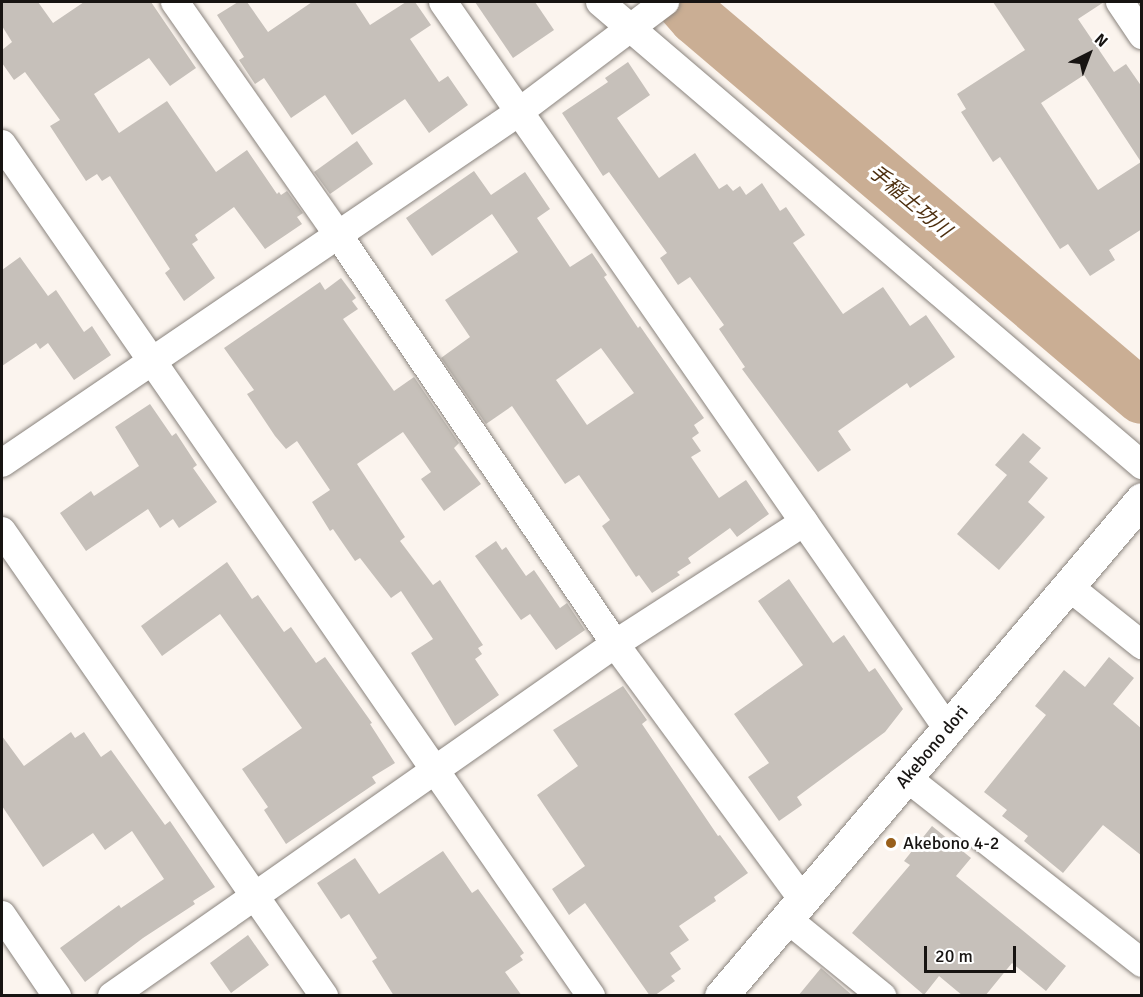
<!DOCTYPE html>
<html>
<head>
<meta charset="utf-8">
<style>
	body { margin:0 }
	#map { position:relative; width:1143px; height:997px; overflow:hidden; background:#fbf4ee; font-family:Signika,"Noto Sans JP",sans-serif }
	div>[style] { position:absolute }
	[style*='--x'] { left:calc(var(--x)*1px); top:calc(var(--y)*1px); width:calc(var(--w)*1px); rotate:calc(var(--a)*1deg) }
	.river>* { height:54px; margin:-27px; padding:0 27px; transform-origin:27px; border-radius:27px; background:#caae94 }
	.building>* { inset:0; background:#c6c0ba }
	.roads { filter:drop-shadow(0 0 2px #8a847e) drop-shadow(0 0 2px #8a847e) }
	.street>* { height:28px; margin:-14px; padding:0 14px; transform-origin:14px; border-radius:14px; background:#fff }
	.secondary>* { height:33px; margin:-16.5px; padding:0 16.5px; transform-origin:16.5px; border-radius:16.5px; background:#fff }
	.dots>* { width:16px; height:16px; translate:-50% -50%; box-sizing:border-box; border:3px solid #fff; border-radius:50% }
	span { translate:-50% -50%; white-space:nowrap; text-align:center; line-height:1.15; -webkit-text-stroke:6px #fff; paint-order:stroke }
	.street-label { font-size:18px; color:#171412 }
	.poi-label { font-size:18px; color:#171412 }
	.left { translate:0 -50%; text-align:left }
	.water-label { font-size:20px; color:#4d2f0f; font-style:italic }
	.frame { position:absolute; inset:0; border:3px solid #171412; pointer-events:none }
	.north { position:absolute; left:1059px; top:24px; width:60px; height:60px; -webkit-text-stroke:4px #fff; paint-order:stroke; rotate:42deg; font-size:16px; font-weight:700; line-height:24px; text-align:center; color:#171412 }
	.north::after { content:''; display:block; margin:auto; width:21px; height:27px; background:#171412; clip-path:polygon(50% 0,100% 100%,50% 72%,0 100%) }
	.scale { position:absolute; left:924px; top:946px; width:92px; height:27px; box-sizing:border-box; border:3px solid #171412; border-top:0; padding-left:8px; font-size:18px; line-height:21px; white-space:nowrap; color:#171412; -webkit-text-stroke:4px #fff; paint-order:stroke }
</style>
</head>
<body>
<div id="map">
	<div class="river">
		<div style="--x:682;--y:2;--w:21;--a:49"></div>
		<div style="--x:696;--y:18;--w:585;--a:40.36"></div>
	</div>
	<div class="building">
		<div style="clip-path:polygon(2px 2px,38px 2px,53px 23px,84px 2px,151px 2px,196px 68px,170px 86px,149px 58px,94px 94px,119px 133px,167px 101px,216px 172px,247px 150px,277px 194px,279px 192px,281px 195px,287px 191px,303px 213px,297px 217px,302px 224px,265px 249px,234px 207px,195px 235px,198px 240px,192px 244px,215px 278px,184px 301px,165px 273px,170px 269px,110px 176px,102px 181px,97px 174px,86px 181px,50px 126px,60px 120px,25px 72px,14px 80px,2px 63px,2px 50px,12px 42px,2px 26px)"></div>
		<div style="clip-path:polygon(238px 2px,247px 2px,268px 32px,312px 2px,355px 2px,370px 25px,406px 2px,415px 2px,431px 25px,410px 39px,439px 82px,448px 76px,468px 105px,429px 133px,405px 99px,352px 135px,325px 95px,291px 118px,264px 78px,255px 84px,239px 60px,244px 57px,217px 15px)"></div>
		<div style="clip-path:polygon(475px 2px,535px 2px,554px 30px,513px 58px)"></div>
		<div style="clip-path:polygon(evenodd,993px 2px,1104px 2px,1078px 19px,1114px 72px,1126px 64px,1142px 87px,1142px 229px,1109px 250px,1115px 260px,1090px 276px,1068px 244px,1060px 249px,1000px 157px,993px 162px,961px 112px,966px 109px,957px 94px,1025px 50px,993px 2px,1084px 75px,1141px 162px,1098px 190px,1041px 103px,1084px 75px)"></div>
		<div style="clip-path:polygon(628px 62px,650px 95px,617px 118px,659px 178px,695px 153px,719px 189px,727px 184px,733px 191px,740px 186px,746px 195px,762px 183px,780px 211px,786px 207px,805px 235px,793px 243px,843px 314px,883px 287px,910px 326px,926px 315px,955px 357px,910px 388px,907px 383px,838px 431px,851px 450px,818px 472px,742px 369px,745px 367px,719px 329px,724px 325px,690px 277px,678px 285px,660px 258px,667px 253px,609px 172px,603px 176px,562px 113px,608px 82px,605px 78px)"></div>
		<div style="clip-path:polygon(357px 141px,373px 164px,330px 194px,314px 172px)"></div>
		<div style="clip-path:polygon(evenodd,474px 171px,491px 195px,525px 172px,550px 209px,537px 218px,570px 267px,592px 253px,607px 275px,604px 277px,638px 328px,640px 326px,704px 418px,694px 425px,699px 433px,692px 438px,701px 451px,691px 457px,719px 498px,746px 480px,769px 514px,737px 537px,730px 528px,688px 558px,691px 563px,677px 572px,680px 575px,652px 593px,639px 575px,636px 577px,602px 526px,610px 520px,579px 475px,565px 484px,512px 406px,486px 424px,441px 358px,470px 337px,445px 300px,518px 252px,492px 214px,432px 256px,406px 218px,474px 171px,601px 348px,634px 393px,587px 425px,556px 380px,601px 348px)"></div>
		<div style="clip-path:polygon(20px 257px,48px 296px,56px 290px,84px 332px,92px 326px,111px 355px,74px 380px,48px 343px,40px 349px,36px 343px,2px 366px,2px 270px)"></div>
		<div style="clip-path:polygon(341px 278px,356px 298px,352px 301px,358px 309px,343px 319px,394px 391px,414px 377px,459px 443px,454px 448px,481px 484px,444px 511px,421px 479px,431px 472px,403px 432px,357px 464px,405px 537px,400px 541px,433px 585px,440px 580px,483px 645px,478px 648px,482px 654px,475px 659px,499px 695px,455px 726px,411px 653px,433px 639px,401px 591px,391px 598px,360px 558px,355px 561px,333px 529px,330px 531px,312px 502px,330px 490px,297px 441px,286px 449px,275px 436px,247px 394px,254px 390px,224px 348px,320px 282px,325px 290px)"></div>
		<div style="clip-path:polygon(150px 404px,172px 436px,176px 433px,197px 465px,193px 468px,217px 502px,179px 528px,173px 519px,160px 528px,148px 509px,86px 551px,60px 513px,91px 491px,94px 496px,139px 466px,115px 427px)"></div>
		<div style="clip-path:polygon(1023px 433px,1041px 448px,1029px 462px,1048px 478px,1028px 502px,1045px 517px,999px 570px,957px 534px,1007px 475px,995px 465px)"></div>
		<div style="clip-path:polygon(496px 541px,502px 550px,506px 547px,526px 576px,534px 570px,560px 608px,567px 603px,585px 630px,556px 650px,530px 614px,521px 620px,475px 556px)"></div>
		<div style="clip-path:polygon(227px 562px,252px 599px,258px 595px,284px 632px,291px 627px,316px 663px,325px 657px,372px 723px,370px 724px,395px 763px,372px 777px,376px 783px,286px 844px,264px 810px,268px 807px,242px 769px,302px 728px,220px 614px,162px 656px,141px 626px)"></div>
		<div style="clip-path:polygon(789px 579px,833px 643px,844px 635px,869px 672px,875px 668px,903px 709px,885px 732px,797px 797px,802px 805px,779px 821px,748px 777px,769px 763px,734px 714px,803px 665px,758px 601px)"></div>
		<div style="clip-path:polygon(1109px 657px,1134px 678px,1113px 704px,1142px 729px,1142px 856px,1103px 825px,1063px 873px,1024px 841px,1028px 836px,1002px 816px,1007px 810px,984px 792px,1046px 715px,1035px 706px,1064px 670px,1085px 687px)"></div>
		<div style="clip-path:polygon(623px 686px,647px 720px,642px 724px,718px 836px,720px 835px,748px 873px,714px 897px,716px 901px,679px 926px,689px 940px,670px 953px,681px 969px,671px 976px,675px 981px,654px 996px,650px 996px,585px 903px,569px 915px,552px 889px,585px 866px,537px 795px,578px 766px,553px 730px)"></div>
		<div style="clip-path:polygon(71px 732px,75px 738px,84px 732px,101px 757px,111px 750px,165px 825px,170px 821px,215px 887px,193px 901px,195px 904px,143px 938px,85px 982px,60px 948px,119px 905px,121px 908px,164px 879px,132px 831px,105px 850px,93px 833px,43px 867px,2px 806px,2px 736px,24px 766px)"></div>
		<div style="clip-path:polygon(932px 826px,971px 858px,956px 876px,1066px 966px,1046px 991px,1012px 963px,985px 996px,963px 996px,939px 976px,924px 995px,852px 933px,910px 865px,904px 861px)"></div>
		<div style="clip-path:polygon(443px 851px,472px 893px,478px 889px,524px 953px,520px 956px,523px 960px,505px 972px,522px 996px,394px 996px,372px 961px,377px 958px,349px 914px,341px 919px,317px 883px,355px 858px,379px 894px)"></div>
		<div style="clip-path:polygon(248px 935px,269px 965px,231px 993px,210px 963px)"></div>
		<div style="clip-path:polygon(821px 968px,853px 996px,798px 996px)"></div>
	</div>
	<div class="roads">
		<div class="street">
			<div style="--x:175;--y:2;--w:286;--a:55"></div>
			<div style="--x:339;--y:236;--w:493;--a:55.9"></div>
			<div style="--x:615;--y:644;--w:316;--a:53.7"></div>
			<div style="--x:443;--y:2;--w:884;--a:55.23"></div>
			<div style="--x:600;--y:2;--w:713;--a:40.51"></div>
			<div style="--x:1120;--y:2;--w:40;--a:56"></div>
			<div style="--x:2;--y:144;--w:1036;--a:55.34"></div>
			<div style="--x:2;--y:463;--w:625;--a:-34.17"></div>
			<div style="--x:519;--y:112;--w:183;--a:-37"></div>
			<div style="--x:2;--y:531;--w:566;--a:55.3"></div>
			<div style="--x:1068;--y:586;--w:95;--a:38.6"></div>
			<div style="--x:907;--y:778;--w:299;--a:38.2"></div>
			<div style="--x:2;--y:915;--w:98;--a:55.8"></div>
			<div style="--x:786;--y:918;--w:124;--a:39.1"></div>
			<div style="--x:112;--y:996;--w:614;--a:-34.98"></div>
			<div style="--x:615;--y:644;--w:225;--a:-32.8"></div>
		</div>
		<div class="secondary">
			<div style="--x:721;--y:996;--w:651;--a:-49.73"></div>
		</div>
	</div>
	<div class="dots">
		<div style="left:891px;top:843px;background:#985f1b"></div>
	</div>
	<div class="street-label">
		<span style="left:932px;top:747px;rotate:-50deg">Akebono dori</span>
	</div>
	<div class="poi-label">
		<span class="left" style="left:903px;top:843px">Akebono 4-2</span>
	</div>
	<div class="water-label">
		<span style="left:910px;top:201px;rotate:40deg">手稲土功川</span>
	</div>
	<div class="frame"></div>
	<div class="north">N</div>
	<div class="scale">20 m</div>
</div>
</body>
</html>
